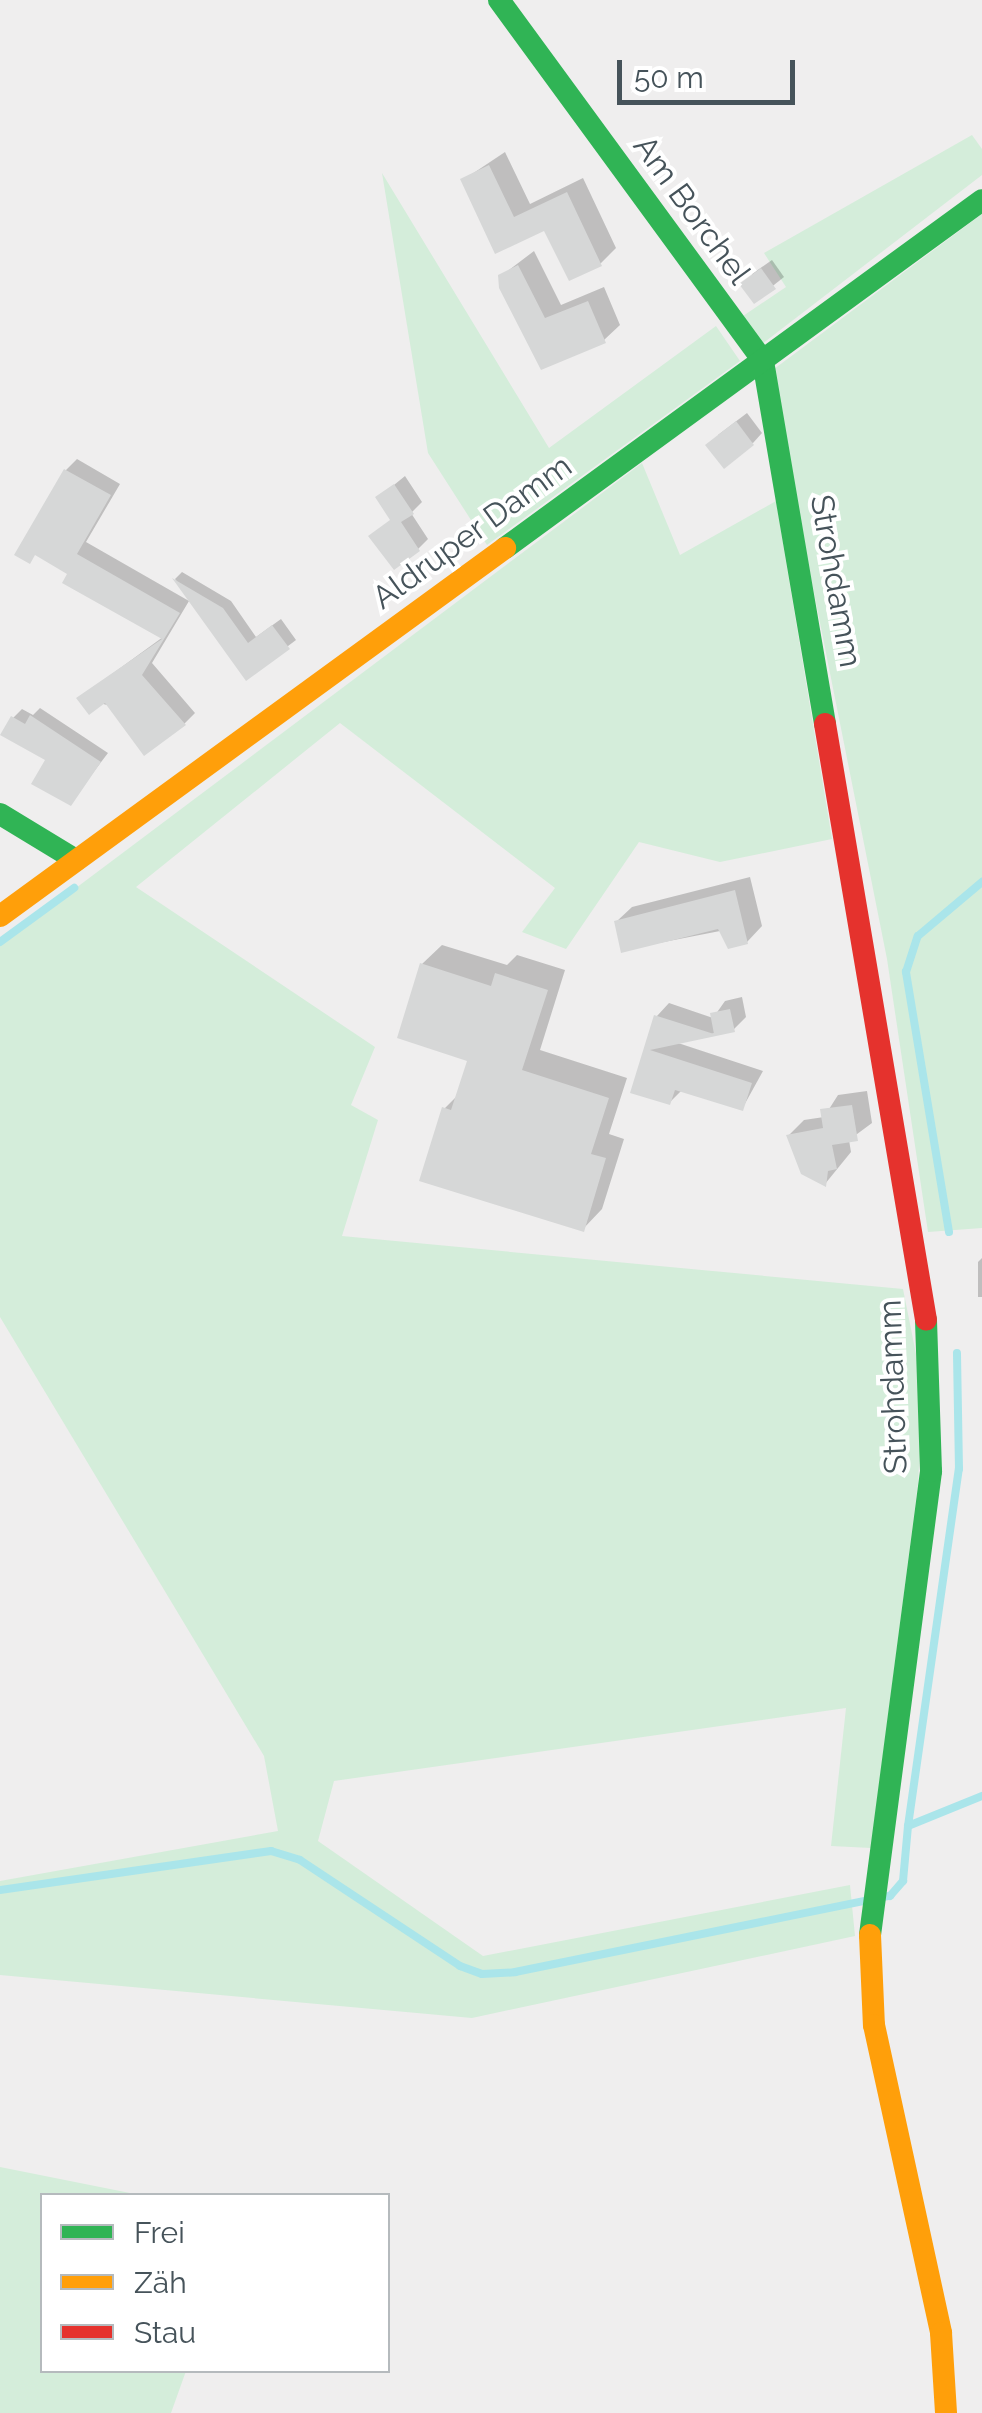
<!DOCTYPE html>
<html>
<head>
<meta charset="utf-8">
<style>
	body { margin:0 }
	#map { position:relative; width:982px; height:2413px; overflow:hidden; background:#efeeee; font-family:Raleway,sans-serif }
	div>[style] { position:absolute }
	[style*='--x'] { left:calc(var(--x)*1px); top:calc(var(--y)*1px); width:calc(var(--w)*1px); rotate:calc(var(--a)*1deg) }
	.green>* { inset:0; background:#d4edda }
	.shadow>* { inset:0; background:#0003 }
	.stream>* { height:8px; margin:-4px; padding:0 4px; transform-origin:4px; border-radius:4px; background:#aae5ea }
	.building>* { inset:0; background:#d6d7d7 }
	.fast>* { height:22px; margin:-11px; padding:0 11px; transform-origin:11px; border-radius:11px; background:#30b455 }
	.slow>* { height:22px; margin:-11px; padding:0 11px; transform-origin:11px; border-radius:11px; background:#ff9f0a }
	.jam>* { height:22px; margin:-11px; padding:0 11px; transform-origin:11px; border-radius:11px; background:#e5322d }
	span { translate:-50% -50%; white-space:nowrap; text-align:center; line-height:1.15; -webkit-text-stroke:8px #fff; paint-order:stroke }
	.street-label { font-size:32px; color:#46535a }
	.legend { position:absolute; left:40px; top:2193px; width:350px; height:180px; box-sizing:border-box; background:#fff; border:2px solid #b5babd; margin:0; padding:12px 18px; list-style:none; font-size:30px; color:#46535a }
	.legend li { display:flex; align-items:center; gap:20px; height:50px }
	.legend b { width:50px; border:2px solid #b5babd }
	.scale { position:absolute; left:617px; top:60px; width:178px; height:45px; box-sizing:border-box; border:5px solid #46535a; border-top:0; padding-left:12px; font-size:30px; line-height:35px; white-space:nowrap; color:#46535a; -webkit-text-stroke:8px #fff; paint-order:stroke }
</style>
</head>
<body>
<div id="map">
	<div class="green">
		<div style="clip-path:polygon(972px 135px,982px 149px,982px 175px,762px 344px,743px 316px,786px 287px,764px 253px)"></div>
		<div style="clip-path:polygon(382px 173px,549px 448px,716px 326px,740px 361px,487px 545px,428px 453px)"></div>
		<div style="clip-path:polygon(982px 214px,982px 1228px,928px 1232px,887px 959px,770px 372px)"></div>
		<div style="clip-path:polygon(642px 463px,680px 555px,776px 501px,832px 839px,720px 862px,639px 842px,566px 949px,522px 932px,555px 888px,340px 723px,136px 887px,375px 1047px,351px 1105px,378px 1120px,342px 1236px,903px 1289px,923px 1389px,918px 1484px,871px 1848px,831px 1846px,846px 1708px,334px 1781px,318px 1841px,483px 1956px,850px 1885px,855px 1936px,472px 2018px,0 1975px,0 1881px,278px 1831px,264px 1756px,0 1317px,0 945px)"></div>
		<div style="clip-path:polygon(0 2167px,140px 2195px,42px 2196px,42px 2370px,186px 2371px,171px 2413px,0 2413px)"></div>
	</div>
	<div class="shadow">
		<div style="clip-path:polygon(505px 152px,530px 204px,583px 178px,616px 248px,600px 264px,545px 228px,496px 251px,463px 180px)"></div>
		<div style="clip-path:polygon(534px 251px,561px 305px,604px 287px,620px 325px,604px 340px,542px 366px,501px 276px)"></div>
		<div style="clip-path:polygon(772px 260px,784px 277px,754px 301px,752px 274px)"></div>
		<div style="clip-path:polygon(747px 413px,762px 433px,753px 443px,718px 435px)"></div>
		<div style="clip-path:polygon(77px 459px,120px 484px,86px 542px,189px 601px,152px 663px,195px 713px,184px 724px,79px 698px,163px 637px,70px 574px,66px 470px)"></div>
		<div style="clip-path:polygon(405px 476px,422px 502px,411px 513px,428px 539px,418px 549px,378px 498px)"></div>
		<div style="clip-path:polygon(182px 572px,231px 601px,256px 637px,281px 619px,296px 640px,247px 677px,175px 579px)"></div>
		<div style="clip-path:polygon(40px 708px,108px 753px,70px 803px,48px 759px,13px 718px,22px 709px,33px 715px)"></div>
		<div style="clip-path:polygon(750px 877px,762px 926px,747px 942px,720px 931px,623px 950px,616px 922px,632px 907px)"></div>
		<div style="clip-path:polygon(442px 945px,507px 965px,517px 955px,565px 970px,540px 1050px,627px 1078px,609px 1134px,624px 1139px,602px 1209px,583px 1229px,444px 1109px,459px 1094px,470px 1059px,422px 964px)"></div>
		<div style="clip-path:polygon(742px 997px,746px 1017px,734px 1029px,675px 1042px,763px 1071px,742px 1109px,682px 1090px,669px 1103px,633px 1091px,657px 1016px,669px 1003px,713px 1018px,725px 1001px)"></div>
		<div style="clip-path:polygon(867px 1091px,872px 1123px,849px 1140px,851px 1152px,825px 1184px,789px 1135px,804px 1120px,824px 1117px,838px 1095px)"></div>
		<div style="clip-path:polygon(982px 1258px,982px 1297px,978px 1297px,978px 1262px)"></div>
	</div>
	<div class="stream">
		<div style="--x:0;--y:942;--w:92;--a:-36.1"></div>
		<div style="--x:949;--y:1232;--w:264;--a:-99.4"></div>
		<div style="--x:906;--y:972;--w:38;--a:-72"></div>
		<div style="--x:918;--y:936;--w:84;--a:-40.2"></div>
		<div style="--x:908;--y:1826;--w:361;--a:-81.9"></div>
		<div style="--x:959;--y:1469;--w:116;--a:-91"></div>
		<div style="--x:0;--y:1890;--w:274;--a:-8.2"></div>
		<div style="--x:271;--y:1851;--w:30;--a:17"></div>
		<div style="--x:300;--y:1860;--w:192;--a:33.5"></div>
		<div style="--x:460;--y:1966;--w:23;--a:20"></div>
		<div style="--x:482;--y:1974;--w:33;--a:-3"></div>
		<div style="--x:515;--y:1972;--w:383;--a:-11.5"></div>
		<div style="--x:890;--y:1896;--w:20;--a:-49"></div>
		<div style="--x:903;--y:1881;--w:55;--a:-84.8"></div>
		<div style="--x:908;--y:1826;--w:80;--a:-22.1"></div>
	</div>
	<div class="building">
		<div style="clip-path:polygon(489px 165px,514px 217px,567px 192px,602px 266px,569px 281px,544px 231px,495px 254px,460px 179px)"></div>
		<div style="clip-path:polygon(518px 265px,545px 318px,588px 301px,606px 343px,541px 370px,499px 288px,498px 275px)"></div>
		<div style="clip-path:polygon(761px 268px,776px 289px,754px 304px,739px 284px)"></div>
		<div style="clip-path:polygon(736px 421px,754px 445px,724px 469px,705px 445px)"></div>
		<div style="clip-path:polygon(64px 469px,111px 495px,77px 554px,180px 613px,142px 675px,186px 725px,144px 756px,105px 703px,89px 715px,76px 698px,162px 639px,62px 583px,67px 574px,35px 555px,30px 564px,14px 555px)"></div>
		<div style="clip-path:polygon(394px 484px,414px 514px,401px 522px,420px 551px,394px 570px,368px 536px,390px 520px,375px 497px)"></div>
		<div style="clip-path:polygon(172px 578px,223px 608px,248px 643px,272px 625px,290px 649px,246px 681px)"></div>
		<div style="clip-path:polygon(30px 715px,101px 762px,71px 806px,31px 784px,45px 760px,0 735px,11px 716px,25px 724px)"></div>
		<div style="clip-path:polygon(735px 890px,748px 944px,728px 949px,718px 929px,621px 953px,614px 921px)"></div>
		<div style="clip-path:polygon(420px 963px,491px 986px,495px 973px,548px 990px,522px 1070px,609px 1098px,591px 1154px,606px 1158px,584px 1232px,419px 1181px,442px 1107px,451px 1110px,467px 1061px,397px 1038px)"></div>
		<div style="clip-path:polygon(730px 1009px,735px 1032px,650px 1050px,752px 1083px,743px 1111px,675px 1090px,670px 1105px,630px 1093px,654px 1015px,714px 1034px,710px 1013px)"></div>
		<div style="clip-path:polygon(852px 1105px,858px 1141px,832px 1145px,837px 1169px,828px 1171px,826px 1187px,801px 1174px,786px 1135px,823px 1128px,820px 1109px)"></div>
	</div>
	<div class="fast">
		<div style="--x:499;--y:0;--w:447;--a:53.8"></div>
		<div style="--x:763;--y:361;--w:368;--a:80.3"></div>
		<div style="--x:505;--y:548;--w:590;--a:-36.11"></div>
		<div style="--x:0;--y:814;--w:89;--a:31.2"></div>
		<div style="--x:870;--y:1935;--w:468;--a:-82.5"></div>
		<div style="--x:931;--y:1471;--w:151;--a:-91.9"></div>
	</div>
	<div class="slow">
		<div style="--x:0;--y:916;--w:625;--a:-36.08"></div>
		<div style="--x:870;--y:1935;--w:90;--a:87.5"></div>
		<div style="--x:874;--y:2025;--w:315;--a:77.7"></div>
		<div style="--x:941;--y:2333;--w:80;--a:86.4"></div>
	</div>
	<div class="jam">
		<div style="--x:825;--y:724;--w:604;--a:80.38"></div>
	</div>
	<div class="street-label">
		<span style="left:692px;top:210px;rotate:54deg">Am Borchel</span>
		<span style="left:472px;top:532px;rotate:-36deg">Aldruper Damm</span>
		<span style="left:836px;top:581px;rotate:80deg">Strohdamm</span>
		<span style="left:893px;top:1387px;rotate:-92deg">Strohdamm</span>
	</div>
	<ul class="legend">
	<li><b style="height:12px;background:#30b455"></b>Frei</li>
	<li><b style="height:12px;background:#ff9f0a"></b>Zäh</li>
	<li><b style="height:12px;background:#e5322d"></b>Stau</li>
	</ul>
	<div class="scale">50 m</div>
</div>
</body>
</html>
